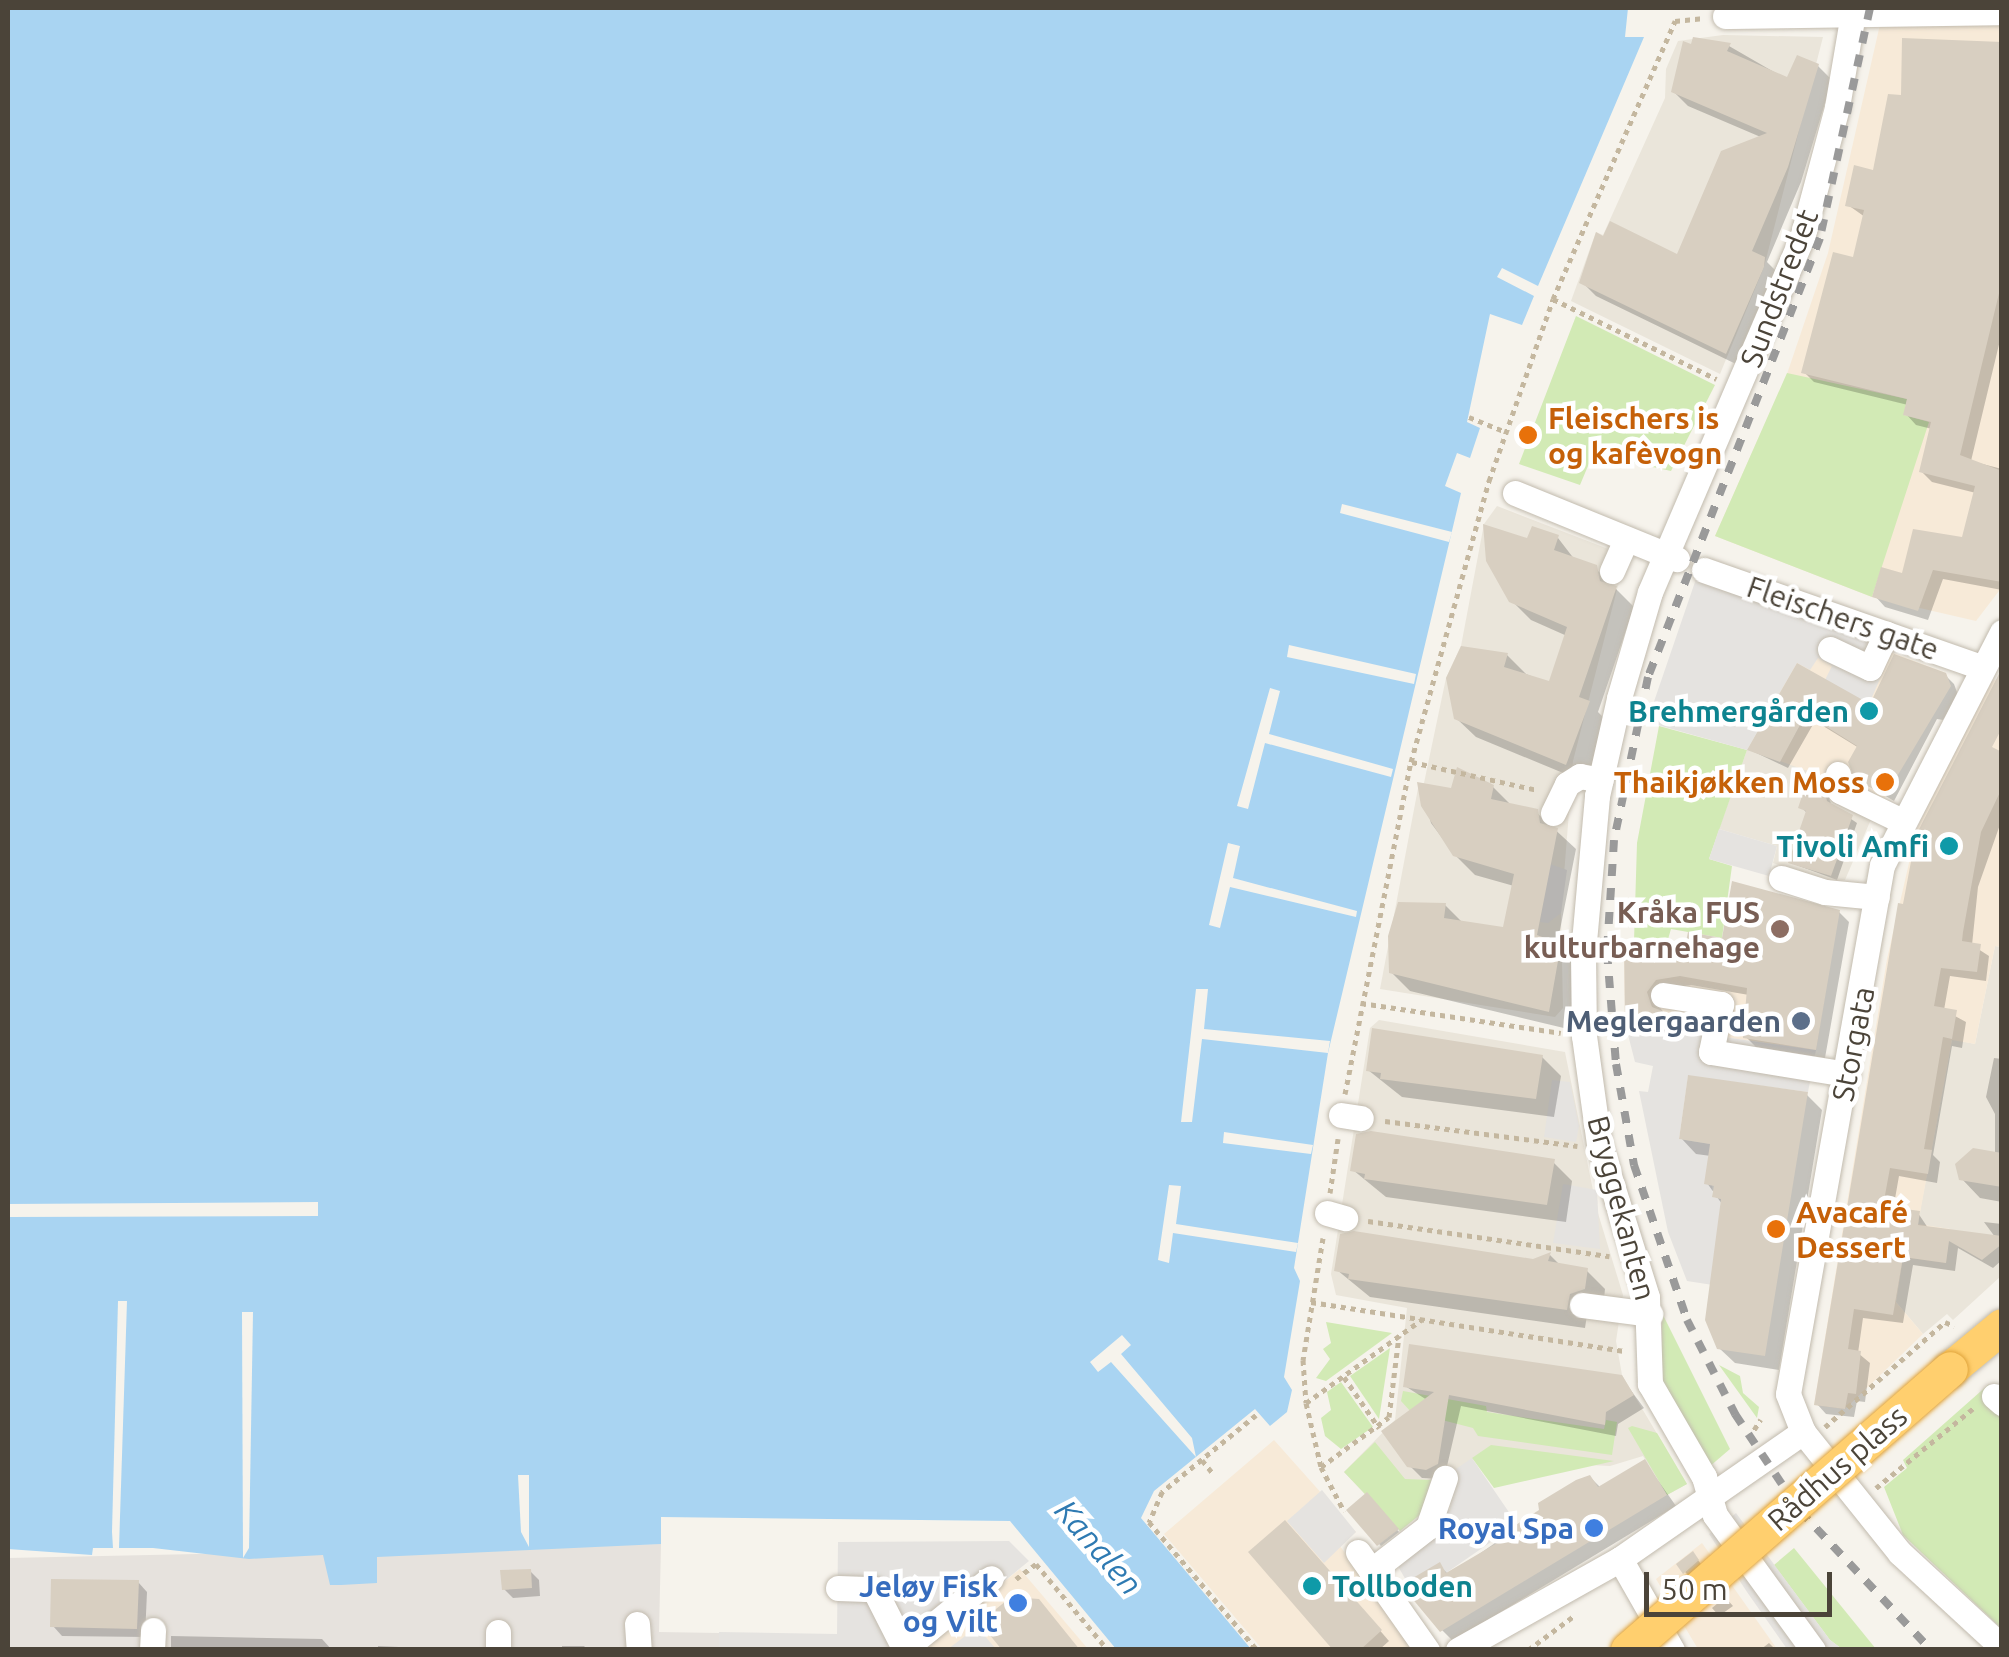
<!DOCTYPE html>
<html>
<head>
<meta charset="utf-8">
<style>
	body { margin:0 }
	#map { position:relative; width:2009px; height:1657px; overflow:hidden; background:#f6f3ec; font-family:Ubuntu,sans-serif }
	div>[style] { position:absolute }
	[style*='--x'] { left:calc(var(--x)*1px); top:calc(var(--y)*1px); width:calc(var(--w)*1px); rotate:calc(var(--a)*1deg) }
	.residential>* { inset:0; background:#eae5da }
	.commercial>* { inset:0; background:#f7ead8 }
	.industrial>* { inset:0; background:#e6e2dd }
	.green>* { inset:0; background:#d2eab5 }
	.parking>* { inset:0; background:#e5e3e0 }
	.water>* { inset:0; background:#a9d4f2 }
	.pier>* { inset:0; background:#f6f3ec }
	.shadow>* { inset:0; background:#0003 }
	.building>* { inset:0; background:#d8cfc1 }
	.path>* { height:5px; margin-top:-2.5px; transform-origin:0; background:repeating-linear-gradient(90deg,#c4b79f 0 5px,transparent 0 10px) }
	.roads { filter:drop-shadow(0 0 2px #c2bbae) drop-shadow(0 0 2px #c2bbae) }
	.minor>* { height:25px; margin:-12.5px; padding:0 12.5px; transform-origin:12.5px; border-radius:12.5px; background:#fff }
	.highway>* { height:35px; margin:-17.5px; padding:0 17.5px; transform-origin:17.5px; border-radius:17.5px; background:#ffcf6e }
	.rail>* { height:8px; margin-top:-4px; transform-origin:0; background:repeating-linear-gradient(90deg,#9a9a9a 0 12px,transparent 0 24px) }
	.bridges { filter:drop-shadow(0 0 2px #e0a43c) drop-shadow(0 0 2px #e0a43c) }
	.highway-bridge>* { height:35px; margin:-17.5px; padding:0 17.5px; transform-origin:17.5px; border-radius:17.5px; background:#ffcf6e }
	.dots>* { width:28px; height:28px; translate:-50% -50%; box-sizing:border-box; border:5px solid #fff; border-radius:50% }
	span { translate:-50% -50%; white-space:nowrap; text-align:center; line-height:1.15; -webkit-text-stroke:9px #fff; paint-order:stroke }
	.street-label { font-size:30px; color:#4b4439 }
	.food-label { font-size:30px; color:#c56008; font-weight:700 }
	.left { translate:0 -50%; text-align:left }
	.right { translate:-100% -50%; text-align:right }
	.culture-label { font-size:30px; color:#0d838f; font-weight:700 }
	.education-label { font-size:30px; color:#785e54; font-weight:700 }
	.service-label { font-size:30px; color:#4e5e75; font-weight:700 }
	.shop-label { font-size:30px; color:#366cbe; font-weight:700 }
	.water-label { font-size:32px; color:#2e7ab2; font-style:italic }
	.frame { position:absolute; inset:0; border:10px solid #4b4439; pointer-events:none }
	.scale { position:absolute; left:1644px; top:1572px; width:188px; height:45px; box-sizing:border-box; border:5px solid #4b4439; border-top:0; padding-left:12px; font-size:30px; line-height:35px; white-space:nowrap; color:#4b4439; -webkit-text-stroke:8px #fff; paint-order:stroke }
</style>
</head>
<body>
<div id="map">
	<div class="residential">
		<div style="clip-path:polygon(1723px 35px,1823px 37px,1764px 267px,1720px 374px,1571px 301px,1596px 232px,1603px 235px,1665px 98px,1666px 69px,1678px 41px)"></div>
		<div style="clip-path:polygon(1497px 506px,1611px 550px,1621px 574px,1573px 761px,1561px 913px,1563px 1008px,1555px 1017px,1380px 989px,1419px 783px,1424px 783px,1446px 678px,1461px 646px,1484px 524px)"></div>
		<div style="clip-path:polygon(1778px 695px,1807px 713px,1835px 781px,1875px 810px,1845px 880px,1829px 882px,1773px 863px,1777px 846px,1719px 829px,1747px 750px)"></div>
		<div style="clip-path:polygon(1995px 946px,2001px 947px,2001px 1276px,1953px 1320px,1947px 1314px,1923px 1334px,1896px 1302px,1903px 1257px,1950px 1229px,1918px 1225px,1920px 1211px,1952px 1039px,1975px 1044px)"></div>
		<div style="clip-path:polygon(1379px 1020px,1565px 1052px,1597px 1210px,1623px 1295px,1616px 1341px,1622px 1375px,1687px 1484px,1667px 1495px,1643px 1456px,1610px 1466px,1472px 1459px,1400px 1531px,1344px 1472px,1395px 1420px,1407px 1308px,1336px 1295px,1331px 1274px,1370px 1028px)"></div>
	</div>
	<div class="commercial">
		<div style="clip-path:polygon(1881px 20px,2001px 20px,2002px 587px,1976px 621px,1872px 597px,1715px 536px,1787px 374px,1828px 253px)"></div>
		<div style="clip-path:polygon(1817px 624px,1946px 673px,1948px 687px,1884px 799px,1780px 761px,1807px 713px,1778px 695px)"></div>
		<div style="clip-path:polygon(2001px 677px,2001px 947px,1995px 946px,1975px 1044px,1952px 1040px,1918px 1224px,1950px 1229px,1946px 1263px,1903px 1257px,1896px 1302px,1923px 1334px,1845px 1409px,1814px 1405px,1887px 959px,1917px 828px,1988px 683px)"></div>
		<div style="clip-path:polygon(1624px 942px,1828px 976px,1816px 1050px,1625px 1023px)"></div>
		<div style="clip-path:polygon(1274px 1440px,1356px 1532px,1340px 1546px,1413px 1649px,1262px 1649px,1164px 1534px)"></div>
		<div style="clip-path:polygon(1702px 1543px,1777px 1649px,1698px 1649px,1656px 1579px)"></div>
		<div style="clip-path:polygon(1020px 1569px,1088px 1649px,924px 1649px,970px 1609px)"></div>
	</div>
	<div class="industrial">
		<div style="clip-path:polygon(661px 1544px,659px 1632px,848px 1635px,873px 1649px,8px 1649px,8px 1558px)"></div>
	</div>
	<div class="green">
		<div style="clip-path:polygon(1576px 316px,1715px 385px,1671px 471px,1593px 454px,1580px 485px,1519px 464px)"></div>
		<div style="clip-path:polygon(1787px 373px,1907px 399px,1904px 415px,1929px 422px,1872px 597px,1715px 536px)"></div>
		<div style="clip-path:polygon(1659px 726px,1747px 750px,1709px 859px,1732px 866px,1722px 938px,1671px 929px,1666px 946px,1634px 941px,1637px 843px)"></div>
		<div style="clip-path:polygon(1662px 1313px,1730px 1449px,1709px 1467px,1662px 1387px)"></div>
		<div style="clip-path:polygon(1326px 1322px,1392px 1333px,1326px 1381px,1316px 1378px,1330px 1359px,1323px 1349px,1331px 1343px)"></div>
		<div style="clip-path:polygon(1390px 1348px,1379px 1419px,1350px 1376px)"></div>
		<div style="clip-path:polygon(1719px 1365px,1740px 1376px,1743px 1393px,1759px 1407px,1757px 1418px)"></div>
		<div style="clip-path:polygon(1341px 1382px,1373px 1427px,1341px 1449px,1325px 1436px,1321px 1418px,1331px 1410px,1327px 1392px)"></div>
		<div style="clip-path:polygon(1989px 1384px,1986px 1398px,2001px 1416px,2001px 1628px,1903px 1535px,1884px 1487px,1907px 1468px,1903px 1460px)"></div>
		<div style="clip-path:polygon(1403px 1391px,1486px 1406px,1487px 1412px,1604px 1429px,1606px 1420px,1617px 1422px,1612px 1455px,1478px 1436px,1473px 1428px,1411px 1412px,1401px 1401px)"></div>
		<div style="clip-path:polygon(1632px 1426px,1657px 1433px,1687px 1484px,1667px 1495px,1628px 1428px)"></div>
		<div style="clip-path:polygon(1375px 1442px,1405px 1479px,1431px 1480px,1421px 1514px,1400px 1531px,1344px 1472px)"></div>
		<div style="clip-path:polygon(1491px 1445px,1614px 1461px,1494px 1488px,1472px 1458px)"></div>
		<div style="clip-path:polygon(1794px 1548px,1876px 1649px,1842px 1649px,1830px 1640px,1774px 1565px)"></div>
	</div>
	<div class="parking">
		<div style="clip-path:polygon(1696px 579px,1892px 651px,1869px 704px,1825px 680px,1832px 666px,1818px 658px,1810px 670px,1797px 663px,1747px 750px,1647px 722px)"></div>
		<div style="clip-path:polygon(1719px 829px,1777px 846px,1769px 876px,1709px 859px)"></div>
		<div style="clip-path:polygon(1550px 864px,1567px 870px,1561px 913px,1548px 923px,1540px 922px)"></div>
		<div style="clip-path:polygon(1625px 1023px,1816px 1050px,1808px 1092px,1688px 1076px,1679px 1139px,1710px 1144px,1713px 1197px,1721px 1199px,1713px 1285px,1687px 1281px,1668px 1232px,1639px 1091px,1648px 1092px,1653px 1066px,1635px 1062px)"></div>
		<div style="clip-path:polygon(1552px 1080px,1570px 1082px,1579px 1126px,1576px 1142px,1544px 1137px)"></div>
		<div style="clip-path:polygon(1563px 1184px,1597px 1190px,1600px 1249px,1553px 1243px)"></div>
		<div style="clip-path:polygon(1472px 1458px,1517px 1524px,1446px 1573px,1440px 1563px,1407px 1582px,1395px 1561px,1450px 1509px,1453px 1471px)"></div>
		<div style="clip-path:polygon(1322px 1490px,1356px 1532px,1324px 1563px,1287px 1521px)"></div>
		<div style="clip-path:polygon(1736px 1513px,1830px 1640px,1842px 1649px,1823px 1650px,1729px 1519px)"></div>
		<div style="clip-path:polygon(1715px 1530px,1757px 1594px,1797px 1649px,1787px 1649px,1747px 1592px,1709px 1534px)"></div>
		<div style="clip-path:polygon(1009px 1541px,1029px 1561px,921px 1649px,719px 1649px,719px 1632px,837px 1634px,838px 1542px)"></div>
		<div style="clip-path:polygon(977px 1627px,996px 1649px,948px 1649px)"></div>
	</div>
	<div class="water">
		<div style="clip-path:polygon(8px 8px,1628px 8px,1625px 37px,1644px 37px,1538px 286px,1502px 268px,1497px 277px,1534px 296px,1522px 325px,1490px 314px,1467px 422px,1480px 428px,1470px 458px,1457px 453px,1445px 486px,1461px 493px,1328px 1053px,1294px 1268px,1300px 1281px,1284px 1377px,1292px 1390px,1287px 1412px,1270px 1426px,1255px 1409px,1154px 1491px,1141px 1518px,1251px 1649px,1116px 1649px,1010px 1521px,661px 1517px,661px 1544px,377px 1557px,377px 1583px,341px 1585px,330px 1585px,323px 1555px,249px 1559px,153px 1548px,93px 1548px,92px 1555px,8px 1549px)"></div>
	</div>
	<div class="pier">
		<div style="clip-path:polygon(1342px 504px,1452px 532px,1449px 542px,1340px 513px)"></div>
		<div style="clip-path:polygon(1289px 645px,1416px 674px,1414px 684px,1287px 657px)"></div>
		<div style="clip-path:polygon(1270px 688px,1280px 691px,1269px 734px,1393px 769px,1391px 777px,1265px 743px,1248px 809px,1237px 806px)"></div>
		<div style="clip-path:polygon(1228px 843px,1240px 846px,1233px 878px,1357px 911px,1356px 917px,1230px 887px,1220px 928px,1209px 925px)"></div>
		<div style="clip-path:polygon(1196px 989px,1208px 989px,1204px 1029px,1330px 1041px,1328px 1053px,1202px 1039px,1192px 1122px,1181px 1122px)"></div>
		<div style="clip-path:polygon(1224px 1132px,1313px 1145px,1311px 1154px,1223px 1143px)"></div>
		<div style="clip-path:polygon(1169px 1185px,1181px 1186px,1176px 1224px,1298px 1243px,1296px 1252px,1173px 1233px,1169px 1263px,1158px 1260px)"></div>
		<div style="clip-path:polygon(318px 1202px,318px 1216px,8px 1217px,8px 1204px)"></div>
		<div style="clip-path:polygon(118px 1301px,127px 1301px,119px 1548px,113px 1548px,112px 1532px)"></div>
		<div style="clip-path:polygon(242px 1312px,253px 1312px,249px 1548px,243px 1558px)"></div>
		<div style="clip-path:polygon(1122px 1335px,1131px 1345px,1121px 1354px,1192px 1438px,1196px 1457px,1111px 1362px,1098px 1372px,1090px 1362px)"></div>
		<div style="clip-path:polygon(518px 1475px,529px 1475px,529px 1547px,521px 1532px)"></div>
	</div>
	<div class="shadow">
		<div style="clip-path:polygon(2002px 44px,2002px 332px,1971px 461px,2002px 469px,2002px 590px,1943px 579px,1928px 620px,1885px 607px,1875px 596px,1963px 540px,1976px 493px,1932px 482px,1921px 471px,1932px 429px,1916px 425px,1906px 414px,1908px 405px,1814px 382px,1804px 372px,1855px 260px,1865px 217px,1848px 205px,1875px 173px,1904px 97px)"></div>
		<div style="clip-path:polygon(1729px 46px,1788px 80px,1818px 66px,1832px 80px,1801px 182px,1767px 262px,1778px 273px,1740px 366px,1596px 296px,1582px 282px,1604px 239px,1678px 257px,1763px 138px,1688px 106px,1674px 92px)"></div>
		<div style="clip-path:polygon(1558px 538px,1575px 560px,1595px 568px,1634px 607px,1598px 712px,1608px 722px,1585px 782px,1476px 737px,1456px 718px,1507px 655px,1526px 674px,1550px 684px,1567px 636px,1531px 620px,1511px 600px,1529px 541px)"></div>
		<div style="clip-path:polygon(1798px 666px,1871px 707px,1945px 675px,1954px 684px,1958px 695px,1943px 720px,1937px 719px,1894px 801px,1857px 779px,1859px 748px,1815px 721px,1788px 768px,1750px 750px)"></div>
		<div style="clip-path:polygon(2002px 755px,2002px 819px,1978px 887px,1972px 945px,1989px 956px,1986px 981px,1950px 976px,1944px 1010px,1966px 1022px,1962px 1048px,1952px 1046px,1933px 1155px,1940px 1162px,1937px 1183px,1899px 1176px,1893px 1210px,1918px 1213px,1928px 1228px,1995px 1237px,1984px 1222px,2002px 1224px,2002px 1260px,1993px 1268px,1958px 1248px,1955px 1271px,1913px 1265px,1903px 1323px,1863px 1318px,1858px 1353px,1870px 1363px,1865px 1402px,1857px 1401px,1854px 1417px,1826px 1414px,1817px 1404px,1905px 907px)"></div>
		<div style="clip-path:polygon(1821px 778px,1832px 806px,1857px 823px,1837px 880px,1791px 863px,1808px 814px,1801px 807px)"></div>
		<div style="clip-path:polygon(1421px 785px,1453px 791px,1493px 787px,1512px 806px,1536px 812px,1576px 849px,1557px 945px,1578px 965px,1568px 1029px,1410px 991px,1391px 972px,1445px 905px,1463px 923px,1505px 930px,1514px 886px,1475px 875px,1455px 855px,1431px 823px)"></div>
		<div style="clip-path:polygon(1839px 912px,1849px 922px,1825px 1058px,1756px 1047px,1746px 1037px,1749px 995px,1691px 985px,1666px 989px,1656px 1002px,1672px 1024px,1669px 1036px,1637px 1032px,1627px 1022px,1626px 945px,1686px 955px)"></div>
		<div style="clip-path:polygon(1542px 1057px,1561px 1076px,1554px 1117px,1402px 1097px,1368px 1070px)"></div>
		<div style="clip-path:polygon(1994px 1058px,2002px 1059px,2002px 1202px,1980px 1198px,1961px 1178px,1995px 1154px,1995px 1114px,1986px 1097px)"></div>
		<div style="clip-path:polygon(1807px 1095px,1822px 1110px,1779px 1370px,1735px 1363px,1719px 1348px,1722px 1204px,1707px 1183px,1711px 1156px,1696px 1154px,1681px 1138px)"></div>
		<div style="clip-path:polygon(1553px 1162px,1572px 1181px,1566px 1222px,1386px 1197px,1353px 1170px)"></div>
		<div style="clip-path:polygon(1550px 1255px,1561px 1266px,1586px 1270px,1605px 1289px,1603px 1308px,1587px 1315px,1585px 1328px,1370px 1297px,1337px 1270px,1534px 1262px)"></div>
		<div style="clip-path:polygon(1621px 1377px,1644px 1408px,1618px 1424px,1616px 1436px,1461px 1406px,1444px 1479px,1422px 1478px,1409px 1465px,1427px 1400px,1405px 1386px)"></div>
		<div style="clip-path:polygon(1645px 1462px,1676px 1506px,1453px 1641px,1442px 1630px,1439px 1565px,1449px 1575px,1590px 1477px,1601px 1488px)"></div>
		<div style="clip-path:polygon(1366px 1495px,1399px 1532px,1381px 1546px,1349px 1510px)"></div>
		<div style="clip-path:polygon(1296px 1533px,1389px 1641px,1379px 1650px,1336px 1650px)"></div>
		<div style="clip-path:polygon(1698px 1560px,1703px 1567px,1690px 1577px,1685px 1572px)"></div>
		<div style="clip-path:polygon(530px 1571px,539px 1580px,540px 1596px,513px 1598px,504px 1589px)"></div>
		<div style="clip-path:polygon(138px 1582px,147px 1592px,145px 1637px,62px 1636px,53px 1626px)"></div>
		<div style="clip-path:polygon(1725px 1597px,1733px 1606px,1719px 1616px,1712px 1608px)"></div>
		<div style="clip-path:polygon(171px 1636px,322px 1639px,332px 1650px,171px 1650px)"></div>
		<div style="clip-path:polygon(1769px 1643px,1776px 1650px,1760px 1650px)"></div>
		<div style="clip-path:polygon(378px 1646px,399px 1647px,402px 1650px,378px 1650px)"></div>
		<div style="clip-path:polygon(562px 1646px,584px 1646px,588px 1650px,562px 1650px)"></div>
	</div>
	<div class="building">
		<div style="clip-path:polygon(1693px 37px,1731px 43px,1727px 51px,1787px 77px,1797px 55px,1819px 64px,1788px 167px,1752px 251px,1765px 257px,1764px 267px,1726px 354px,1579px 283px,1596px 232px,1603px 236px,1610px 221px,1677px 254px,1721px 151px,1767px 133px,1671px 92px,1683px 41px,1691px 44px)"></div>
		<div style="clip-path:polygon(1902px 38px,2002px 42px,2002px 281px,1960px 455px,2002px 471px,2002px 582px,1933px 570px,1918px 611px,1872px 597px,1881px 567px,1902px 573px,1913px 529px,1962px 537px,1975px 486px,1919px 472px,1931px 422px,1903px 415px,1907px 399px,1801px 373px,1833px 252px,1853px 257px,1864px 210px,1845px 206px,1854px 165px,1873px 170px,1888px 94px,1901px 95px)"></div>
		<div style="clip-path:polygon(1483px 524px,1527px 538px,1532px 526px,1559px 535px,1554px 550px,1597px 565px,1600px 581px,1617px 586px,1579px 697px,1590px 701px,1566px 765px,1454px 719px,1446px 678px,1461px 646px,1508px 653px,1504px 667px,1549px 681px,1567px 627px,1509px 602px,1486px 561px)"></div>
		<div style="clip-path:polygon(1894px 654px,1946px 673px,1951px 686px,1886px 795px,1855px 780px,1848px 762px,1857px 746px,1806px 714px,1780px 762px,1747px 750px,1797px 663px,1870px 704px)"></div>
		<div style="clip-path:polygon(2002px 668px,2002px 728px,1992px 747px,2002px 752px,2002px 788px,1981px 832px,1963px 932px,1962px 941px,1981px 944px,1977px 972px,1941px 968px,1934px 1006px,1957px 1010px,1952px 1039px,1943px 1037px,1924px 1149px,1932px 1150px,1928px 1174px,1890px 1168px,1883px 1206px,1920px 1211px,1918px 1225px,2002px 1236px,2002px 1244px,1982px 1260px,1949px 1241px,1946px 1263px,1903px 1257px,1893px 1315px,1854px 1309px,1848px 1349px,1861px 1351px,1856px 1394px,1848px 1393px,1845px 1409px,1814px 1405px,1898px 903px,1903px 904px,1916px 835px)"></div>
		<div style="clip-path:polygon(1457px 767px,1494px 785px,1491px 799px,1538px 809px,1540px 823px,1558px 828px,1537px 935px,1561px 944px,1549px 1012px,1389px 973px,1388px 936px,1398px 902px,1446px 903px,1444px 918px,1503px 927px,1514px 874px,1453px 856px,1421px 806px,1417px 782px,1451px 788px)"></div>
		<div style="clip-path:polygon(1810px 772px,1822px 776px,1827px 801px,1853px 815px,1831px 876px,1788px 863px,1806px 811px,1798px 808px)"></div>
		<div style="clip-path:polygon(1732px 881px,1840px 910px,1816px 1050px,1743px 1038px,1747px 988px,1680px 976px,1656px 980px,1647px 992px,1652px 1007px,1663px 1011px,1660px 1028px,1625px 1023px,1624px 942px,1684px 952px,1688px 932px,1722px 938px)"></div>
		<div style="clip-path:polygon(1372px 1028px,1543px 1055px,1536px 1099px,1380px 1079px,1381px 1073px,1366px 1071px)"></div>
		<div style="clip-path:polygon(1688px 1075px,1808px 1092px,1765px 1356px,1717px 1349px,1705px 1320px,1721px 1199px,1712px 1197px,1714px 1186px,1704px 1184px,1710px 1144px,1679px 1139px)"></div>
		<div style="clip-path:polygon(1371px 1131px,1555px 1159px,1547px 1205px,1364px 1179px,1365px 1174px,1350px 1171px,1356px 1134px)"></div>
		<div style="clip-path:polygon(1973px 1148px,2002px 1153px,2002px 1187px,1959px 1180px,1955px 1164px)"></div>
		<div style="clip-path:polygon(1354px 1231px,1533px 1259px,1551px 1252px,1548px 1261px,1588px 1268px,1585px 1289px,1570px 1294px,1567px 1310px,1348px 1279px,1349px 1274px,1334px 1271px,1340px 1234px)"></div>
		<div style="clip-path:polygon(1409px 1344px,1622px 1375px,1634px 1395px,1606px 1412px,1605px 1425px,1449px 1395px,1438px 1464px,1426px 1470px,1407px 1467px,1381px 1431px,1434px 1392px,1403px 1387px)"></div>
		<div style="clip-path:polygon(1645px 1459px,1667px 1495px,1440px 1632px,1401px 1585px,1440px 1562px,1446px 1573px,1497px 1543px,1494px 1539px,1539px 1510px,1538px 1503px,1576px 1480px,1590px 1475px,1598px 1487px)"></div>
		<div style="clip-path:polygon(1367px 1492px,1399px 1529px,1377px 1546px,1346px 1510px)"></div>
		<div style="clip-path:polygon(1285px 1520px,1382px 1630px,1360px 1650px,1333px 1650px,1248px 1552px)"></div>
		<div style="clip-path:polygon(1693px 1551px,1699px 1560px,1683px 1574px,1676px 1564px)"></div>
		<div style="clip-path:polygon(531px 1569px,532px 1588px,502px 1590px,500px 1570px)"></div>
		<div style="clip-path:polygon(51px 1579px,139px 1580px,137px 1629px,50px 1627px)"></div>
		<div style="clip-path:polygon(1011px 1597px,1039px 1599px,1080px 1650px,1002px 1650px,989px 1634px,991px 1613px)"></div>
	</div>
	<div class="path">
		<div style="--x:1553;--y:299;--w:182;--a:26.1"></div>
		<div style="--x:1469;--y:417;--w:40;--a:22"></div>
		<div style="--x:1412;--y:762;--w:128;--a:12.6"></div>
		<div style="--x:1361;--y:1003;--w:202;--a:8.5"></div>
		<div style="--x:1345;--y:1094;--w:338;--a:-78.8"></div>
		<div style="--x:1411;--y:762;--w:292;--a:-74.5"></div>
		<div style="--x:1489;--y:481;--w:193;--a:-70.6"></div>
		<div style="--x:1553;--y:299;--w:304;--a:-66.3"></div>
		<div style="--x:1675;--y:21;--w:27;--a:-6"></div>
		<div style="--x:1385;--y:1121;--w:194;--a:7.4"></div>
		<div style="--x:1330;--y:1193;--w:55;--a:-81.6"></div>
		<div style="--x:1368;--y:1221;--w:244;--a:8.3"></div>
		<div style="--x:1323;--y:1238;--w:124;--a:99.3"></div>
		<div style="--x:1303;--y:1360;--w:43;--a:86"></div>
		<div style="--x:1306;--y:1403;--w:66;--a:76.8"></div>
		<div style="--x:1321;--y:1467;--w:50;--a:62.4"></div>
		<div style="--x:1311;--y:1302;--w:317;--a:8.9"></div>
		<div style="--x:1344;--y:1377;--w:62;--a:55.5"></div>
		<div style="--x:1306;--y:1403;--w:142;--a:-35.8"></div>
		<div style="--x:1256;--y:1415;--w:122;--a:140.7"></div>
		<div style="--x:1162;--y:1492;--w:33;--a:113"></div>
		<div style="--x:1149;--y:1522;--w:167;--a:49.8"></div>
		<div style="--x:1825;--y:1427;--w:159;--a:-41.2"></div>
		<div style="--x:1945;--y:1322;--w:10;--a:24"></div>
		<div style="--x:1749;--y:1438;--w:22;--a:-58"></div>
		<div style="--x:1202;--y:1460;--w:19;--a:51"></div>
		<div style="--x:1321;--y:1467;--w:84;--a:-36.3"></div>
		<div style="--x:1389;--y:1417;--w:82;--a:-83"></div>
		<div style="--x:1876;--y:1488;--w:128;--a:-39.3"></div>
		<div style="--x:1016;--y:1579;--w:25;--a:-37"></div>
		<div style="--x:1036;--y:1564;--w:112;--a:50.1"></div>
		<div style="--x:1528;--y:1650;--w:57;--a:-36.5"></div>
	</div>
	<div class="roads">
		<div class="minor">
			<div style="--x:1725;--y:16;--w:277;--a:-0.8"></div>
			<div style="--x:1515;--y:493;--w:175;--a:22.2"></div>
			<div style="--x:1704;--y:570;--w:293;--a:19.3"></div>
			<div style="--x:1612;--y:571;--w:35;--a:-66"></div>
			<div style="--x:2002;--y:632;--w:262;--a:117.2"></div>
			<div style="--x:1882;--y:865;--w:537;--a:100.08"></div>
			<div style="--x:1788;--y:1394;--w:41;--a:68.5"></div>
			<div style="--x:1803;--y:1432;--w:155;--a:51.3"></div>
			<div style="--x:1900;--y:1553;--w:139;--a:42.7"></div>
			<div style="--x:1830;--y:649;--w:44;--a:25.4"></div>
			<div style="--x:1870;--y:668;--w:38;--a:-65"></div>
			<div style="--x:1838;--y:774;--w:17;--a:83"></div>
			<div style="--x:1840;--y:791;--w:67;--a:25.8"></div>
			<div style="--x:1553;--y:813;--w:32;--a:-64"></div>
			<div style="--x:1567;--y:784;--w:15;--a:-32"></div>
			<div style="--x:1580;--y:776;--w:21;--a:11"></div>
			<div style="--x:1781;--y:878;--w:46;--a:17.7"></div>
			<div style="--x:1825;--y:892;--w:52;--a:5.5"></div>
			<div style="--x:1663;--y:995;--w:59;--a:8.8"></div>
			<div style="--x:1721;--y:1004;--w:49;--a:101.8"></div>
			<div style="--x:1711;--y:1052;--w:138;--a:9.2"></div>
			<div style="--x:1341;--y:1115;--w:20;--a:9"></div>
			<div style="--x:1327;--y:1213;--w:19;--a:16"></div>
			<div style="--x:1582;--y:1305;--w:69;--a:7.5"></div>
			<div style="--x:1994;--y:1396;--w:11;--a:41"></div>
			<div style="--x:1358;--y:1552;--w:120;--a:54.9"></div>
			<div style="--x:1620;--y:1559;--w:105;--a:60.3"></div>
			<div style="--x:1371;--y:1571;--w:72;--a:-37.7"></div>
			<div style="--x:1428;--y:1527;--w:52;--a:-70.9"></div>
			<div style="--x:838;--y:1588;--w:36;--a:2"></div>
			<div style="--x:874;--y:1589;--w:68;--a:63.1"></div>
			<div style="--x:637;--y:1624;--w:26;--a:86"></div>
			<div style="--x:498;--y:1632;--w:18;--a:90"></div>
			<div style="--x:904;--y:1649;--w:112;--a:-39.2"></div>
			<div style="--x:152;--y:1650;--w:20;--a:-87"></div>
			<div style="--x:1458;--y:1650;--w:186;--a:-29.3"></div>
			<div style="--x:1620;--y:1559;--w:223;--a:-34.8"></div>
			<div style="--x:1813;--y:1650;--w:167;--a:-126"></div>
			<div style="--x:1715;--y:1515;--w:40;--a:-106"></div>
			<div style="--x:1704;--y:1477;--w:108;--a:-120.1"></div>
			<div style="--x:1650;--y:1384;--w:87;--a:-92"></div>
			<div style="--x:1647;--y:1297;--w:160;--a:-107.4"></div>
			<div style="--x:1599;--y:1144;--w:109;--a:-97.9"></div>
			<div style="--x:1584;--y:1036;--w:83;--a:-90.7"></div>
			<div style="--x:1583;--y:953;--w:158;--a:-84.9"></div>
			<div style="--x:1597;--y:796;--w:100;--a:-77.3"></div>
			<div style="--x:1619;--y:698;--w:110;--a:-73.7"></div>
			<div style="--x:1650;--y:592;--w:385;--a:-66.8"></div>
			<div style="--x:1802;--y:238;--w:136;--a:-75"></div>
			<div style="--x:1837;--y:107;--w:100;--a:-80.3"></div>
		</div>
		<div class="highway">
			<div style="--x:1950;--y:1369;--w:67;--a:-39.6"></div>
		</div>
	</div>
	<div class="rail">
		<div style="--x:1870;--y:8;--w:235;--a:102.3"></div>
		<div style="--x:1820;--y:238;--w:471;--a:111.4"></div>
		<div style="--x:1648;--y:677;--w:167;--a:101.8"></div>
		<div style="--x:1614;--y:840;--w:112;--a:93.6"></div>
		<div style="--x:1607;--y:952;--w:112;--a:85.4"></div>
		<div style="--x:1616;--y:1064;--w:103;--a:79.9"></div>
		<div style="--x:1634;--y:1165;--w:164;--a:71.1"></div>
		<div style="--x:1687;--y:1320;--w:106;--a:62.9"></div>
		<div style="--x:1735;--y:1414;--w:117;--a:56.2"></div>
		<div style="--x:1800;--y:1511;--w:191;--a:46.7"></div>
	</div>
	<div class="bridges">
		<div class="highway-bridge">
			<div style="--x:1628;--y:1650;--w:427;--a:-41.1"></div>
		</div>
	</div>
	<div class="dots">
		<div style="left:1528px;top:435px;background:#e8710a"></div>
		<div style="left:1869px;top:711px;background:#0f9aa8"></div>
		<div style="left:1885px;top:782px;background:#e8710a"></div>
		<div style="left:1949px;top:846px;background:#0f9aa8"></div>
		<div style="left:1780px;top:929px;background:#8d6e63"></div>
		<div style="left:1801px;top:1021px;background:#5c6f8a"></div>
		<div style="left:1776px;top:1229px;background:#e8710a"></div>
		<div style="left:1594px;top:1528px;background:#3f7fe0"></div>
		<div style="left:1312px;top:1586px;background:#0f9aa8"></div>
		<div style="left:1018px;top:1603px;background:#3f7fe0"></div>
	</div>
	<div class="street-label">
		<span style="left:1779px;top:288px;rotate:-69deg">Sundstredet</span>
		<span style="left:1843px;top:618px;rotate:19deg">Fleischers gate</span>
		<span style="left:1853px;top:1044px;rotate:-79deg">Storgata</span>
		<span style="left:1622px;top:1208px;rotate:75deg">Bryggekanten</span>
		<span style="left:1837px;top:1468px;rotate:-41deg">Rådhus plass</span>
	</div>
	<div class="food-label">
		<span class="left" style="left:1548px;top:435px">Fleischers is<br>og kafèvogn</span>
		<span class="right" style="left:1865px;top:782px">Thaikjøkken Moss</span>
		<span class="left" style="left:1796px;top:1229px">Avacafé<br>Dessert</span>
	</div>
	<div class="culture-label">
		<span class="right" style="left:1849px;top:711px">Brehmergården</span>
		<span class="right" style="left:1929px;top:846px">Tivoli Amfi</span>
		<span class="left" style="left:1332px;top:1586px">Tollboden</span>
	</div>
	<div class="education-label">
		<span class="right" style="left:1760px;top:929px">Kråka FUS<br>kulturbarnehage</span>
	</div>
	<div class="service-label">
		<span class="right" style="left:1781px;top:1021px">Meglergaarden</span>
	</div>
	<div class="shop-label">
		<span class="right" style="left:1574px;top:1528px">Royal Spa</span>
		<span class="right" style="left:998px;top:1603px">Jeløy Fisk<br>og Vilt</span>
	</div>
	<div class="water-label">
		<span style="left:1099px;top:1547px;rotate:49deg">Kanalen</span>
	</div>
	<div class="frame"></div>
	<div class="scale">50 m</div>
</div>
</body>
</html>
